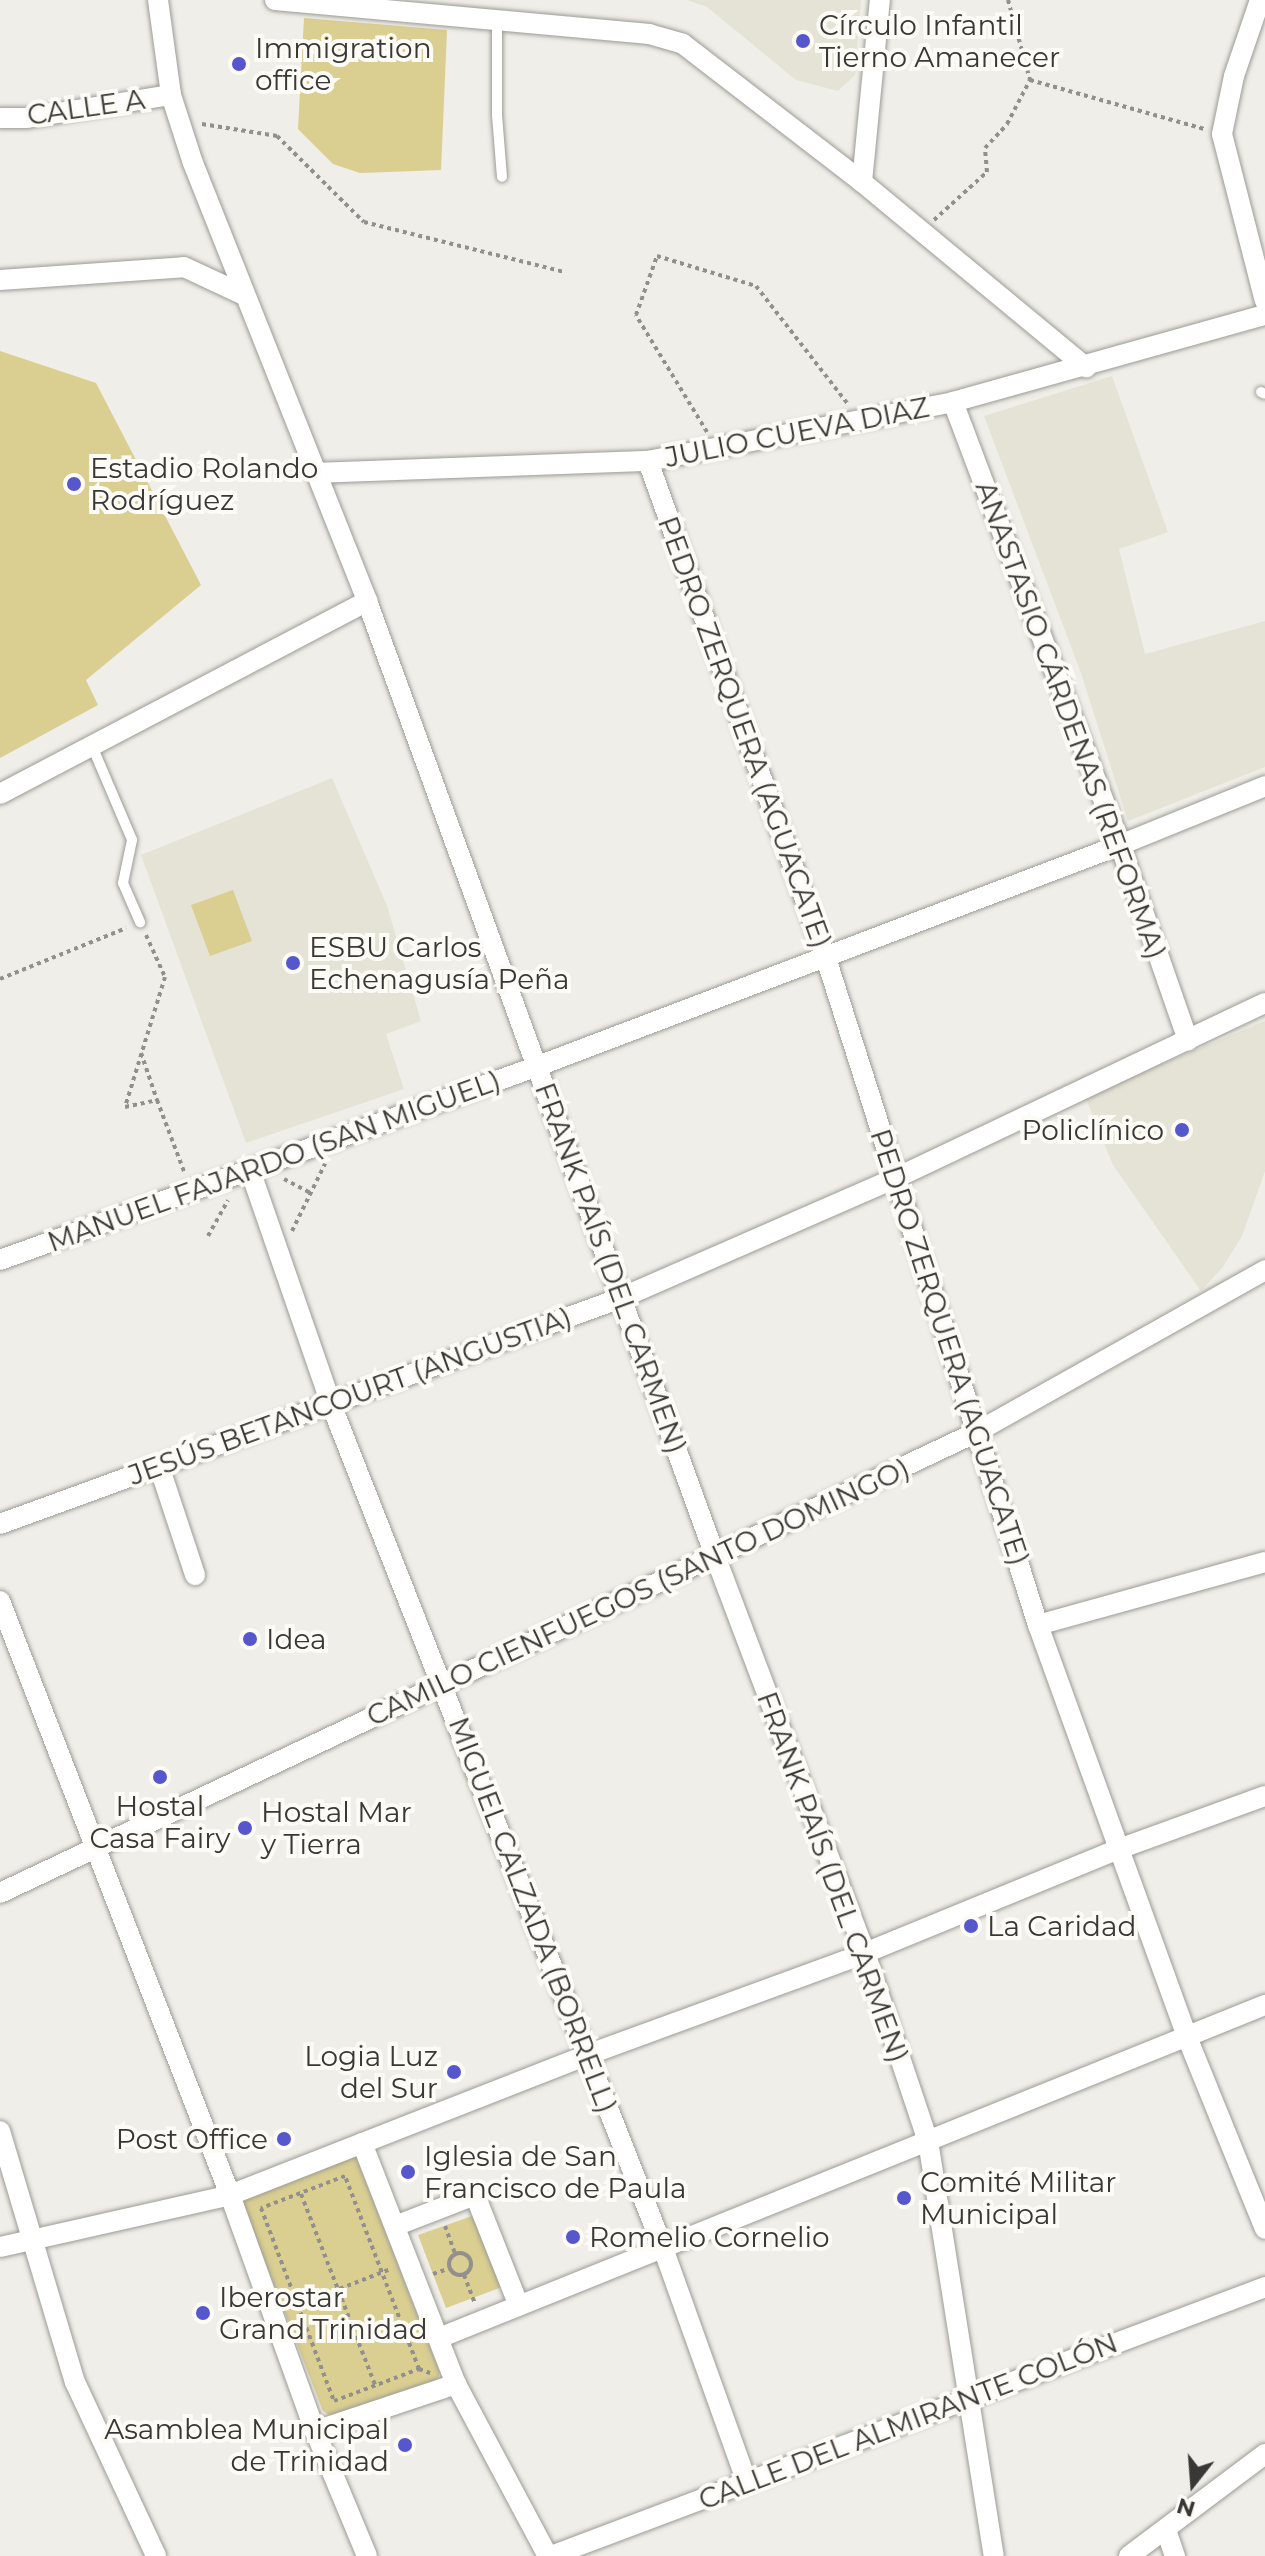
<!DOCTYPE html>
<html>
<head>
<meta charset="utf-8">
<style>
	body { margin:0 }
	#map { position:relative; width:1265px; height:2556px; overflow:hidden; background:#efeee8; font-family:Montserrat,sans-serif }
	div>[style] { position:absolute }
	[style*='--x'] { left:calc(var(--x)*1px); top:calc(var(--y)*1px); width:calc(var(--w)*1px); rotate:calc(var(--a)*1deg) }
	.built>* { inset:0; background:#e5e3d5 }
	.green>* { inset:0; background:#dace91 }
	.path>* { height:4px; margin-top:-2px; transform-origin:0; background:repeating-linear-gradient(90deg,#91908c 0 4px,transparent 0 8px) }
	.path>.ring { margin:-2px; padding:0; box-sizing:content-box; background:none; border:4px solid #91908c; border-radius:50% }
	.roads { filter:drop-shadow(0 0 2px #9c9b95) drop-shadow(0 0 2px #9c9b95) }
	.service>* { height:10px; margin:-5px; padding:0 5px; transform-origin:5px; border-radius:5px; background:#fff }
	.minor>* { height:20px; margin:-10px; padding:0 10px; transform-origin:10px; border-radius:10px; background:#fff }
	.dots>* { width:22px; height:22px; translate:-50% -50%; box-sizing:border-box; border:4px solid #fdfbf5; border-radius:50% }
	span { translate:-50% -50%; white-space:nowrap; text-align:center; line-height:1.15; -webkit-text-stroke:8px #fdfbf5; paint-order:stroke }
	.poi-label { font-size:28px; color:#393836 }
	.left { translate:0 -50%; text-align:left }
	.right { translate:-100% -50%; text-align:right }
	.street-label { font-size:28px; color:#393836 }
	.north { position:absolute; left:1153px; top:2444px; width:80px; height:80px; -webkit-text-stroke:6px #fdfbf5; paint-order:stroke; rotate:197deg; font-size:22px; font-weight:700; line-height:32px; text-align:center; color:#393836 }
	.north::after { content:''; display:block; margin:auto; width:28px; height:36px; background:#393836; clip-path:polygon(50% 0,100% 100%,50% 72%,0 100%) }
</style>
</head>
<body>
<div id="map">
	<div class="built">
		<div style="clip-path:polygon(687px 0,861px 0,855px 75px,838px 91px,796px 80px,707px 7px)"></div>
		<div style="clip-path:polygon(1112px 376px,1168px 532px,1119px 549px,1145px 654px,1265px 621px,1265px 767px,1128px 821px,1081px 673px,984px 416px)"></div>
		<div style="clip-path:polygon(332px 778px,387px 906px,421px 1021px,386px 1034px,404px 1089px,246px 1143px,141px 855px)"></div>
		<div style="clip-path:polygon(1265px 1021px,1265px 1171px,1242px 1236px,1222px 1268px,1201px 1291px,1113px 1165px,1085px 1096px)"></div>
	</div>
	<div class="green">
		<div style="clip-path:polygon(304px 18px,447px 30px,441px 170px,360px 173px,333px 164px,298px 129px)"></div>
		<div style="clip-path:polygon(0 351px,96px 383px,201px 585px,86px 680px,98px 705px,0 758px)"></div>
		<div style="clip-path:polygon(233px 890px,252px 941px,210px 956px,191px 905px)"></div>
		<div style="clip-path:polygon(356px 2156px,440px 2373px,437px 2380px,331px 2416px,323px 2411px,241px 2200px)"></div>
		<div style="clip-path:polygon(475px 2215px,502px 2287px,446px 2308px,418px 2235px)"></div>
	</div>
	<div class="path">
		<div style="--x:1008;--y:0;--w:83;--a:74.6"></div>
		<div style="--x:1030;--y:80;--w:181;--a:15.7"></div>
		<div style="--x:202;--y:124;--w:76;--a:9.1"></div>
		<div style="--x:277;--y:136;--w:122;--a:44.7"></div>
		<div style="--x:364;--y:222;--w:207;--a:14"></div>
		<div style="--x:934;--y:220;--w:72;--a:-42.2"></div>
		<div style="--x:987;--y:172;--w:24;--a:-95"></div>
		<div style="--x:985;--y:148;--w:33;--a:-47"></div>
		<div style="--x:1007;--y:124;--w:50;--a:-62.4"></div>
		<div style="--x:707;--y:432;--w:137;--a:-121.3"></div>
		<div style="--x:636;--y:315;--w:63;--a:-70.4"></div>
		<div style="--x:657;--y:256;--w:103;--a:16.9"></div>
		<div style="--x:756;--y:286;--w:150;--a:52.1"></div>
		<div style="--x:146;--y:935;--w:46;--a:65.7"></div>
		<div style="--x:165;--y:977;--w:136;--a:107.1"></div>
		<div style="--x:125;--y:1107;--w:33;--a:-12"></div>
		<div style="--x:157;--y:1100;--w:79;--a:69.3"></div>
		<div style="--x:0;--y:979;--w:136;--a:-22"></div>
		<div style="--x:141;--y:1053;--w:50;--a:71.2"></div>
		<div style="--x:284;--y:1179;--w:30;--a:28"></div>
		<div style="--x:292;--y:1231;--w:75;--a:-63.8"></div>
		<div style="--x:208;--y:1236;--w:41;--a:-60.9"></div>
		<div style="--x:301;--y:2194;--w:207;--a:68.8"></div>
		<div style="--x:445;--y:2226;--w:30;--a:70"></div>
		<div class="ring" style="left:449px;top:2253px;width:18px;height:18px"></div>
		<div style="--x:433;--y:2274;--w:18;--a:-19"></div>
		<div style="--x:464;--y:2275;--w:31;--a:69"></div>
		<div style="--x:295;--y:2306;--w:103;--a:-21.1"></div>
		<div style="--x:419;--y:2369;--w:207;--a:-111"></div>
		<div style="--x:345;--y:2176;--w:90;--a:159.1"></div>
		<div style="--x:261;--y:2208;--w:206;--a:69.3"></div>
		<div style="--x:334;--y:2401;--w:91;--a:-20.6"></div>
		<div style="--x:419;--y:2369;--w:12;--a:20"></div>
	</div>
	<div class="roads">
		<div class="service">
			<div style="--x:497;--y:20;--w:95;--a:90"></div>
			<div style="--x:497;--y:115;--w:62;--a:85.4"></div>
			<div style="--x:1261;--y:392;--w:4;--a:27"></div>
			<div style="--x:92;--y:746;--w:102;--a:66.9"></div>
			<div style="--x:132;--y:840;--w:44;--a:101.8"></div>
			<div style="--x:123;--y:883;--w:43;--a:66.4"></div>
		</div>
		<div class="minor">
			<div style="--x:158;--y:0;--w:96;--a:82.2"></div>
			<div style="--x:171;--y:95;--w:71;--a:72.1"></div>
			<div style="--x:193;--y:163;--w:471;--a:68.3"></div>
			<div style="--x:367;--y:601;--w:1013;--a:69.97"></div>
			<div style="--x:714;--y:1553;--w:428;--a:69.3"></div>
			<div style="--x:865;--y:1953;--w:198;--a:71.5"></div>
			<div style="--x:928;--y:2141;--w:420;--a:81"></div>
			<div style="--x:275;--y:0;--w:376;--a:5.2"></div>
			<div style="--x:649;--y:34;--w:35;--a:16"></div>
			<div style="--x:683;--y:44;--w:226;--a:37.6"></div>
			<div style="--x:862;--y:182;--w:291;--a:39.6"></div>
			<div style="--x:1260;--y:0;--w:80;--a:108.9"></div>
			<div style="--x:1234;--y:76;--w:59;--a:101.7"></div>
			<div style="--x:1222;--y:134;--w:172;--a:75.6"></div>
			<div style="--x:0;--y:118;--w:27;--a:0"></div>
			<div style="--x:27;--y:118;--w:146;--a:-9.1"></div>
			<div style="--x:862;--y:182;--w:183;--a:-84.4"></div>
			<div style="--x:0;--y:280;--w:184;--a:-4"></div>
			<div style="--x:184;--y:267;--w:66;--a:25"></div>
			<div style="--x:953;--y:402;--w:473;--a:69.3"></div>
			<div style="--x:1120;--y:845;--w:207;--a:70.8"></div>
			<div style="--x:648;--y:461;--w:528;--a:70.3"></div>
			<div style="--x:826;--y:958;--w:700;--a:72.37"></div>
			<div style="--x:1038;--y:1625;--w:438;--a:70.1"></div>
			<div style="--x:1187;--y:2037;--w:207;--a:67.9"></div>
			<div style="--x:317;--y:473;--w:331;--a:-2.1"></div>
			<div style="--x:648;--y:461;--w:311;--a:-10.9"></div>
			<div style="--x:953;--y:402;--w:324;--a:-15.6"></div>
			<div style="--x:0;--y:794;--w:415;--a:-27.7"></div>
			<div style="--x:250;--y:1170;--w:248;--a:70.9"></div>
			<div style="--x:331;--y:1404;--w:907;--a:68.53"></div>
			<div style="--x:663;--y:2248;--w:249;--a:70.3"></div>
			<div style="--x:0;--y:1260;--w:572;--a:-19.83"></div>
			<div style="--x:538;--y:1066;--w:623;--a:-20.79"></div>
			<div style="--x:1120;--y:845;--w:157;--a:-22.1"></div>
			<div style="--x:159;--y:1466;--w:115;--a:71.7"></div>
			<div style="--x:0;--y:1524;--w:661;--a:-20"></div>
			<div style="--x:621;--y:1298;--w:300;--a:-23.6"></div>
			<div style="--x:896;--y:1178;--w:408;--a:-25.4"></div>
			<div style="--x:0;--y:1601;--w:637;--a:68.83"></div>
			<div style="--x:230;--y:2195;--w:251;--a:70.2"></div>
			<div style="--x:315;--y:2431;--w:135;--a:67.4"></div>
			<div style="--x:1038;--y:1625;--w:236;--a:-15.5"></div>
			<div style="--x:0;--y:1893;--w:1078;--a:-25.26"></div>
			<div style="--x:975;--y:1433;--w:333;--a:-29.3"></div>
			<div style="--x:0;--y:2131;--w:262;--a:73.4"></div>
			<div style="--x:75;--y:2382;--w:192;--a:65"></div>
			<div style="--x:362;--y:2143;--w:259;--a:68.7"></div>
			<div style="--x:456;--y:2384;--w:195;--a:61.9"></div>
			<div style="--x:395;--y:2226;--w:86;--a:-21.2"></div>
			<div style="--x:475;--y:2195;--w:119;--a:68.4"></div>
			<div style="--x:0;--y:2247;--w:236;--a:-12.7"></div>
			<div style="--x:230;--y:2195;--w:383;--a:-21.4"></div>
			<div style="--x:587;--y:2055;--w:296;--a:-20.1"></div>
			<div style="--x:865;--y:1953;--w:274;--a:-22.3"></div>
			<div style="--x:1119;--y:1849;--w:155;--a:-20"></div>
			<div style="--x:439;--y:2338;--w:891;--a:-21.96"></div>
			<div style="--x:315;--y:2431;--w:149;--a:-18.4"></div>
			<div style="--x:1166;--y:2530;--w:28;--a:71"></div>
			<div style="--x:551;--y:2556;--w:763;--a:-20.64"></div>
			<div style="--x:1129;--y:2556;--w:170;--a:-36.9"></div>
		</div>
	</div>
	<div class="dots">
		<div style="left:803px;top:41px;background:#5656cd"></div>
		<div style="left:239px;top:64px;background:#5656cd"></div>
		<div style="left:74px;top:484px;background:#5656cd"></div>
		<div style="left:293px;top:963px;background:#5656cd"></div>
		<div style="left:1182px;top:1130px;background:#5656cd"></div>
		<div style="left:250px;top:1639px;background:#5656cd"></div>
		<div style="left:160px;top:1777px;background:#5656cd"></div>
		<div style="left:245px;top:1828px;background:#5656cd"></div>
		<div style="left:971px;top:1926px;background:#5656cd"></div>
		<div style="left:454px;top:2072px;background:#5656cd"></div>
		<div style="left:284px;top:2139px;background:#5656cd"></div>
		<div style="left:408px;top:2172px;background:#5656cd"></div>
		<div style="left:904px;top:2198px;background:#5656cd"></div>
		<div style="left:573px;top:2237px;background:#5656cd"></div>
		<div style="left:203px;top:2313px;background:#5656cd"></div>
		<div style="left:405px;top:2445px;background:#5656cd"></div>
	</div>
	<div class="poi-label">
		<span class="left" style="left:819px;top:41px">Círculo Infantil<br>Tierno Amanecer</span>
		<span class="left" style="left:255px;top:64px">Immigration<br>office</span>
		<span class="left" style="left:90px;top:484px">Estadio Rolando<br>Rodríguez</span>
		<span class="left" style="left:309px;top:963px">ESBU Carlos<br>Echenagusía Peña</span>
		<span class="right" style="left:1164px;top:1130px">Policlínico</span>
		<span class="left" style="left:266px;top:1639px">Idea</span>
		<span style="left:160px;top:1822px">Hostal<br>Casa Fairy</span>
		<span class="left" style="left:261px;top:1828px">Hostal Mar<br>y Tierra</span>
		<span class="left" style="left:987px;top:1926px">La Caridad</span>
		<span class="right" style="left:438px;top:2072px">Logia Luz<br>del Sur</span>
		<span class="right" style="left:268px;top:2139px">Post Office</span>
		<span class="left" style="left:424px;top:2172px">Iglesia de San<br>Francisco de Paula</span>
		<span class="left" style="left:920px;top:2198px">Comité Militar<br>Municipal</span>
		<span class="left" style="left:589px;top:2237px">Romelio Cornelio</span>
		<span class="left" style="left:219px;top:2313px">Iberostar<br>Grand Trinidad</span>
		<span class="right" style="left:389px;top:2445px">Asamblea Municipal<br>de Trinidad</span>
	</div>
	<div class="street-label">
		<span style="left:86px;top:107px;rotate:-8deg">CALLE A</span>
		<span style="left:797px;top:432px;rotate:-11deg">JULIO CUEVA DIAZ</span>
		<span style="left:1071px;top:720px;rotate:70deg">ANASTASIO CÁRDENAS (REFORMA)</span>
		<span style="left:745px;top:732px;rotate:70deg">PEDRO ZERQUERA (AGUACATE)</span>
		<span style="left:274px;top:1161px;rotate:-20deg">MANUEL FAJARDO (SAN MIGUEL)</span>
		<span style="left:611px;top:1268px;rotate:70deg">FRANK PAÍS (DEL CARMEN)</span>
		<span style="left:950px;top:1347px;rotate:72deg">PEDRO ZERQUERA (AGUACATE)</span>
		<span style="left:350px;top:1396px;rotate:-20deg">JESÚS BETANCOURT (ANGUSTIA)</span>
		<span style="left:638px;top:1592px;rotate:-25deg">CAMILO CIENFUEGOS (SANTO DOMINGO)</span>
		<span style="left:833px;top:1877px;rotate:70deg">FRANK PAÍS (DEL CARMEN)</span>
		<span style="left:533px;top:1915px;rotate:69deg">MIGUEL CALZADA (BORRELL)</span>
		<span style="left:908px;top:2421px;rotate:-21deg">CALLE DEL ALMIRANTE COLÓN</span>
	</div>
	<div class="north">N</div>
</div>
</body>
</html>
